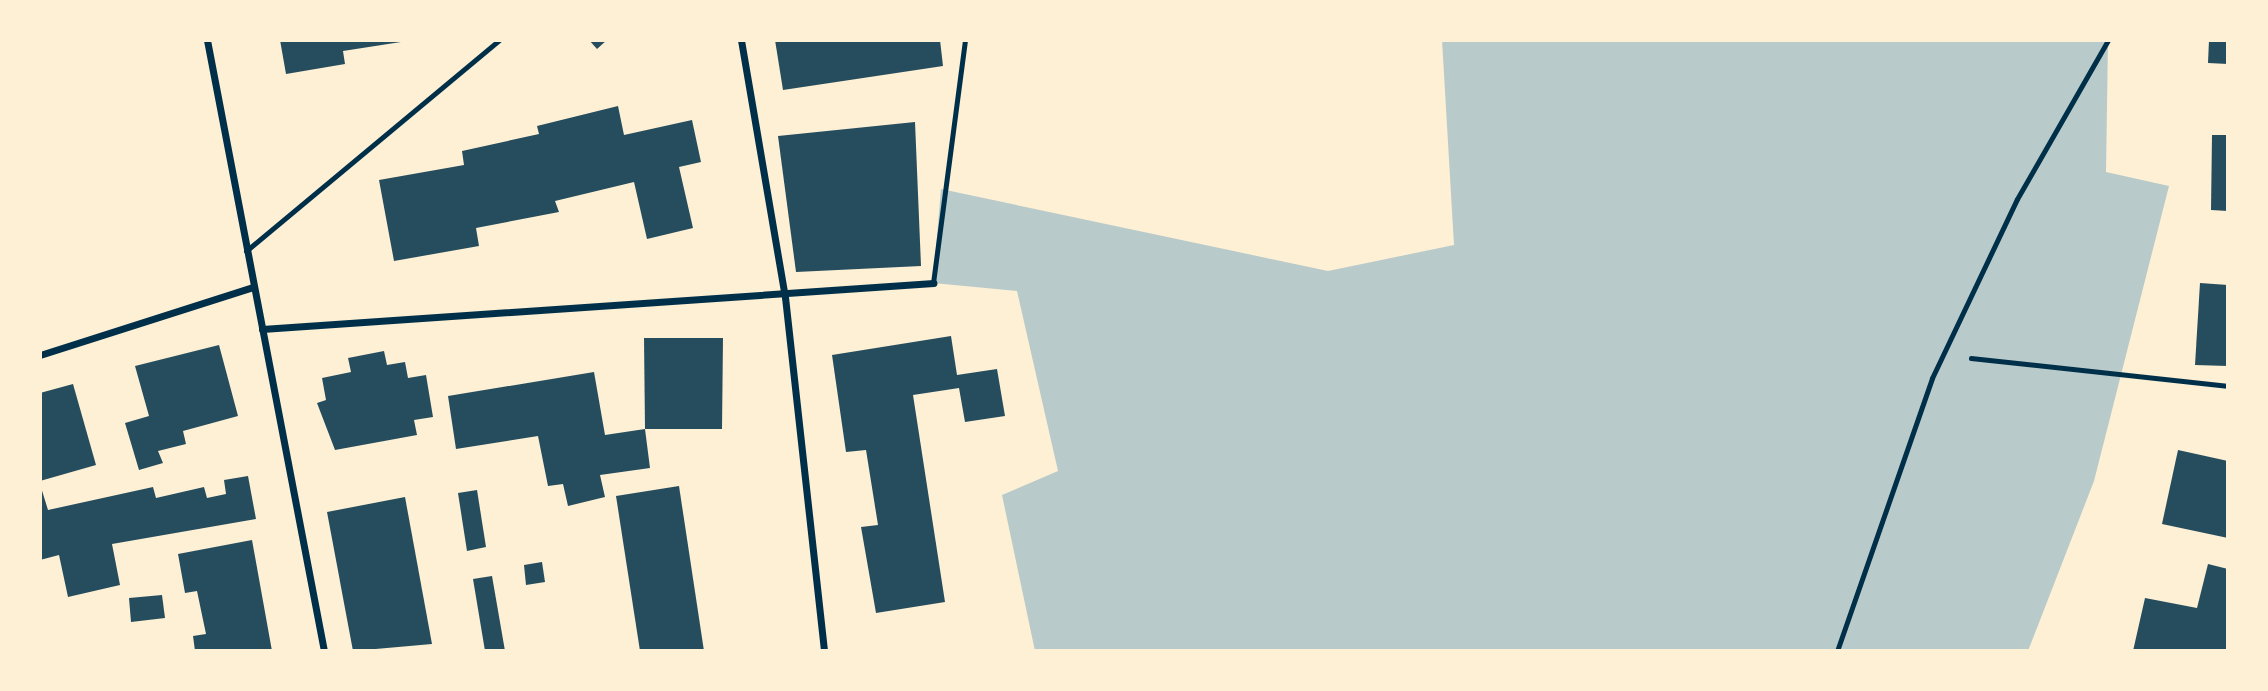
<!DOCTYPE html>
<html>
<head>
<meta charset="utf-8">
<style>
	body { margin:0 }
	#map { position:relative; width:2268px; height:691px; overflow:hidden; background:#fdf0d5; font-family:"Exo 2",sans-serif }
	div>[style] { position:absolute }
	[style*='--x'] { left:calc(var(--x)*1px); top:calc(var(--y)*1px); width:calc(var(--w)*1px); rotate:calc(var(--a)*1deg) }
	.green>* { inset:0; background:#b9caca }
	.building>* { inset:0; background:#264d5e }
	.path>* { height:4.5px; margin:-2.25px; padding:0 2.25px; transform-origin:2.25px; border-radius:2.25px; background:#003049 }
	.service>* { height:5px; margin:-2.5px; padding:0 2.5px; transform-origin:2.5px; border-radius:2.5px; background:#003049 }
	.minor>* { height:7px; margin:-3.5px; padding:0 3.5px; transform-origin:3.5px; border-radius:3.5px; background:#003049 }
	span { translate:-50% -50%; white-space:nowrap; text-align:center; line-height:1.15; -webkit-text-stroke:7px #fdf0d5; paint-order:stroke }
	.frame { position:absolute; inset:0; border:42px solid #fdf0d5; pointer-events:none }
</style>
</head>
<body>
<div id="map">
	<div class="green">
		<div style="clip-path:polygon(1442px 40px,2108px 40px,2106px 172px,2169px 186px,2094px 481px,2028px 651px,1035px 651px,1002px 495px,1058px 471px,1017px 291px,933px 283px,941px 189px,1328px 271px,1454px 245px)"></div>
	</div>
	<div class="building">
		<div style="clip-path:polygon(280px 40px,401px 40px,401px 42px,343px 51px,345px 64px,286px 74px)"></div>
		<div style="clip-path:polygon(589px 40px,607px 40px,597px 49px)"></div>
		<div style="clip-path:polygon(775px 40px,940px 40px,943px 66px,783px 90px)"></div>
		<div style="clip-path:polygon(2209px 40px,2228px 40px,2228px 64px,2208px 63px)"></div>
		<div style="clip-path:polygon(618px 106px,624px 135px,692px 120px,701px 162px,679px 167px,693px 228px,647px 239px,634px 182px,555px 201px,559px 212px,476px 228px,479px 246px,394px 261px,379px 180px,464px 165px,462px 151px,539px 134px,537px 126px)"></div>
		<div style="clip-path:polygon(915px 122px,921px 266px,796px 272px,778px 136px)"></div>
		<div style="clip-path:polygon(2212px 135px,2228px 135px,2228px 211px,2211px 210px)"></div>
		<div style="clip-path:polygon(2200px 283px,2228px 285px,2228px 366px,2195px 365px)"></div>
		<div style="clip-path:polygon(951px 336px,957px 375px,997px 369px,1005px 416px,965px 422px,959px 388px,913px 395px,945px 602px,876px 613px,861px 527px,878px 525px,866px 450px,846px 452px,832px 355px)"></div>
		<div style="clip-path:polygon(644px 338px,723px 338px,722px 429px,645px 429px)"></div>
		<div style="clip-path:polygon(219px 345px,238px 416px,183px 431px,186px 444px,158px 451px,163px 463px,139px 470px,125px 423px,149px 416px,135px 366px)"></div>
		<div style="clip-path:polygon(384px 351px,387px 365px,405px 362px,408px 378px,426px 375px,433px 417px,414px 420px,417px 435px,335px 450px,317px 403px,326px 400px,322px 378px,351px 372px,348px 358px)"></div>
		<div style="clip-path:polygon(594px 372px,605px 435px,645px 429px,650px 468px,600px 475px,605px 497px,568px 506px,563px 484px,548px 486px,538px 436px,456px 449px,448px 396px)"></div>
		<div style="clip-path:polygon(73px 384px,96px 465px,40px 481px,40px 393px)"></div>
		<div style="clip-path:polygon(2178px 450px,2228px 461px,2228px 538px,2162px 524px)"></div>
		<div style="clip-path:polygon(248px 476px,256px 519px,112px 544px,120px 585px,68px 597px,59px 555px,40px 560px,40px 484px,48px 510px,153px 487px,156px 498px,204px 487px,207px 498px,226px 494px,224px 480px)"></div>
		<div style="clip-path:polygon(679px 486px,704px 651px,640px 651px,616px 496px)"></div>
		<div style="clip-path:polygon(477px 490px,486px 547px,467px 551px,458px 493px)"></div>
		<div style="clip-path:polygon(405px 497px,432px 644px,353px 651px,327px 512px)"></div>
		<div style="clip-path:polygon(252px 540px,272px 651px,195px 651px,193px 636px,206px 634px,197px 591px,185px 593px,178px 554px)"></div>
		<div style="clip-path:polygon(542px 562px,545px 582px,526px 585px,524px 565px)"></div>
		<div style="clip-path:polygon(2208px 564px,2228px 569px,2228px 651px,2133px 651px,2145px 598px,2197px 608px)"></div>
		<div style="clip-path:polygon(492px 576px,505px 651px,485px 651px,473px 579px)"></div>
		<div style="clip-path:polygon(162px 595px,165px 618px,131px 622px,129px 598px)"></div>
	</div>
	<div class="path">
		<div style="--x:1971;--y:358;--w:259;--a:6.2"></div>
	</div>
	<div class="service">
		<div style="--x:246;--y:251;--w:329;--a:-39.8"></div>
		<div style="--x:933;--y:283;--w:245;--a:-82.5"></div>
		<div style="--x:1837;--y:651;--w:289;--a:-70.8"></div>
		<div style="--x:1932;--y:378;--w:198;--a:-64.6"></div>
		<div style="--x:2017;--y:199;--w:183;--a:-60.2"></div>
	</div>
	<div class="minor">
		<div style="--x:207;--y:40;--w:622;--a:79.16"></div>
		<div style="--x:741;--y:40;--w:261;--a:80.3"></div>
		<div style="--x:785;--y:297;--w:356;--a:83.7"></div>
		<div style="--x:262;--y:329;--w:673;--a:-3.92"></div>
		<div style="--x:40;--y:355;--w:224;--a:-17.7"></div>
	</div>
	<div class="frame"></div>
</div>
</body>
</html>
